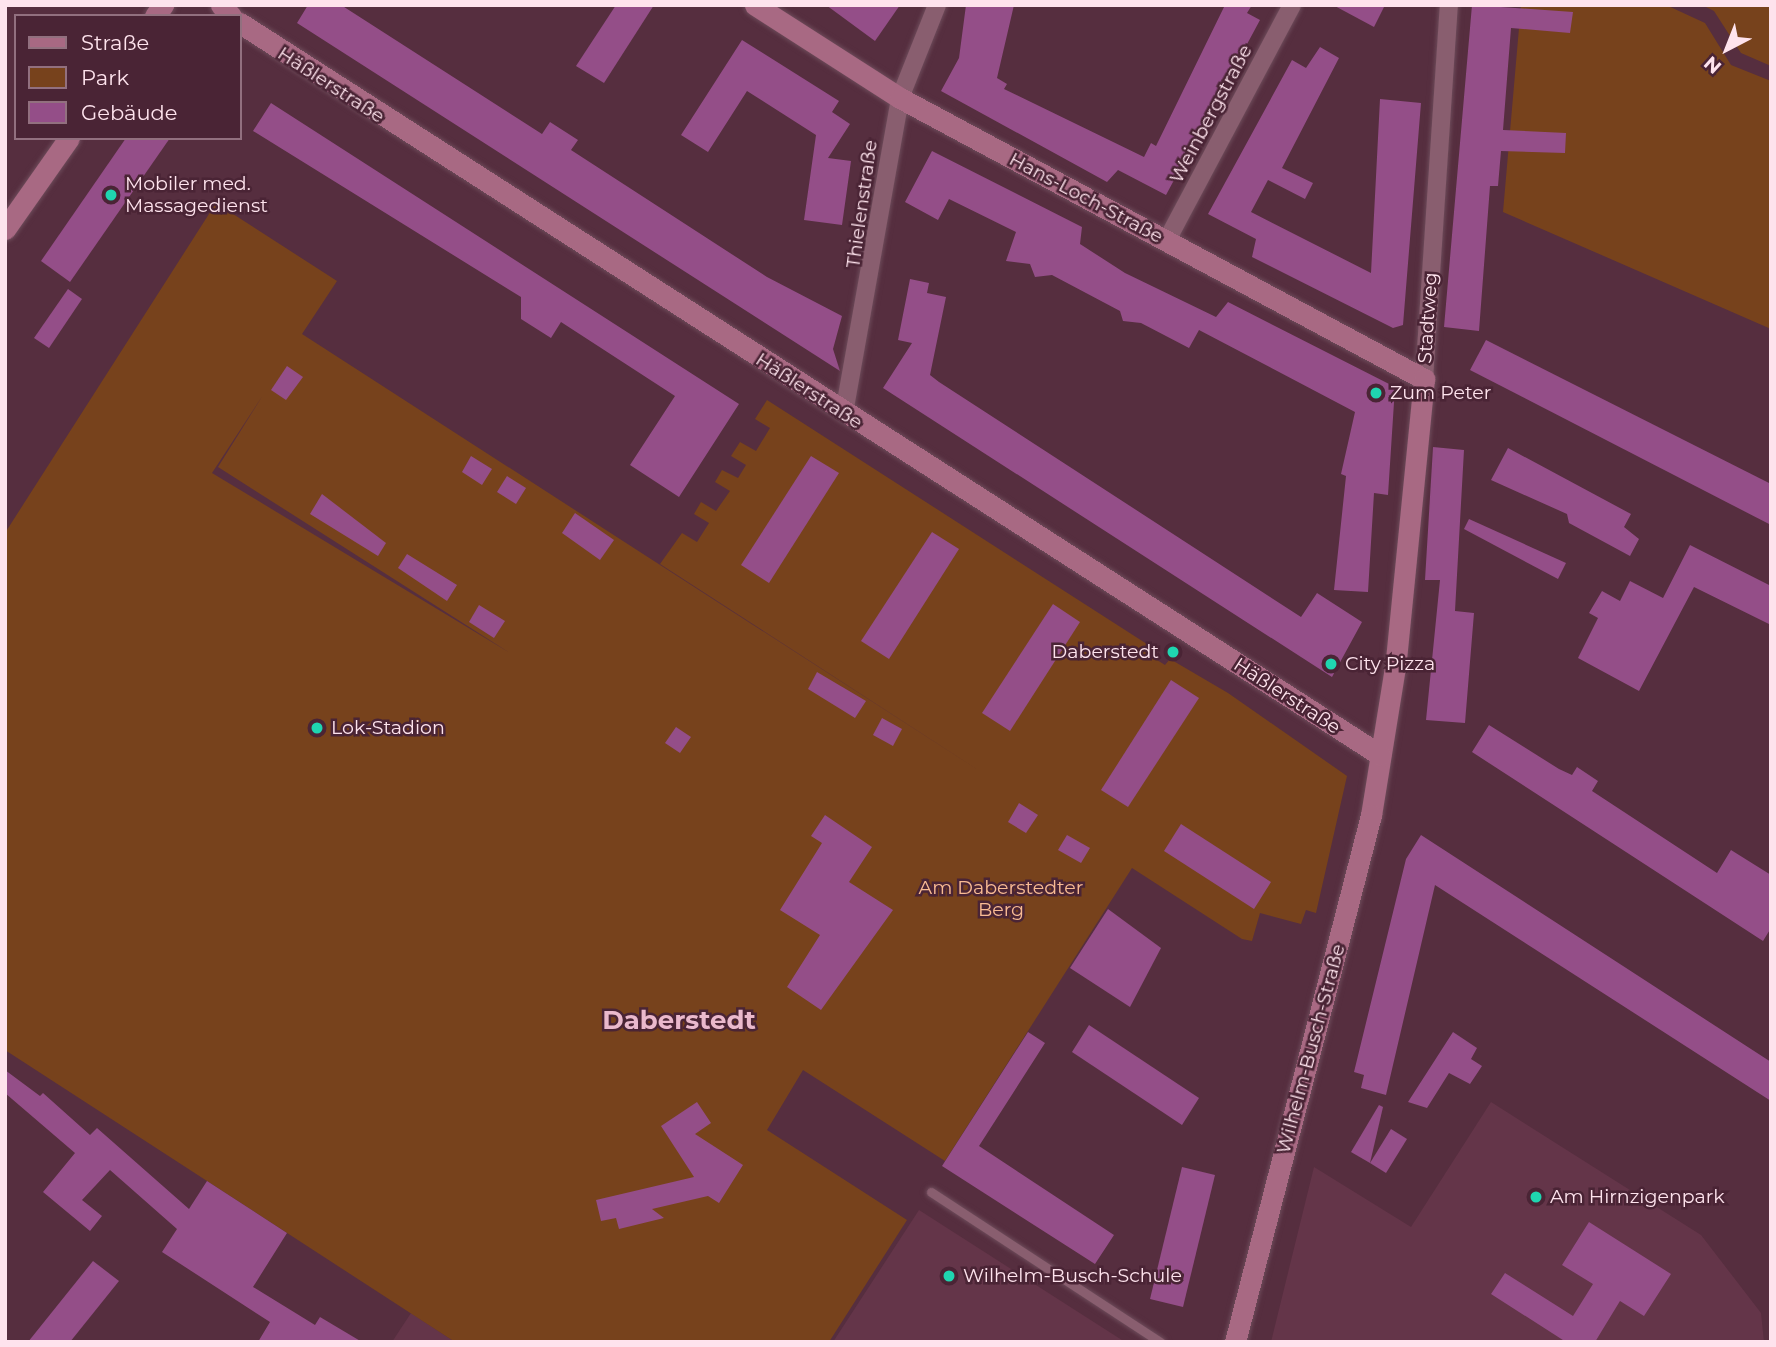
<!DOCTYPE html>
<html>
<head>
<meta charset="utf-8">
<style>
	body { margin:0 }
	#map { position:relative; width:1776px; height:1347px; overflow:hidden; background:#562e3f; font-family:Montserrat,sans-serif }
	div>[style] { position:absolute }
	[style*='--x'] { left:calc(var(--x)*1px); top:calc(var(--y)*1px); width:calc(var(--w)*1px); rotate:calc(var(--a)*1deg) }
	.built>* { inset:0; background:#643549 }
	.green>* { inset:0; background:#77421c }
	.building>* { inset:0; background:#944e88 }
	.roads { filter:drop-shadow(0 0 2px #6d4b5a) drop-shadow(0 0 2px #6d4b5a) }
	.lane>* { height:9px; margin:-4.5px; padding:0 4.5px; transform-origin:4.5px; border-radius:4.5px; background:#895e6f }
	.street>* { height:18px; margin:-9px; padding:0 9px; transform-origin:9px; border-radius:9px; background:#895e6f }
	.secondary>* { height:21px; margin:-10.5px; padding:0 10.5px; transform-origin:10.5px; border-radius:10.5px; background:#a86983 }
	.dots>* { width:19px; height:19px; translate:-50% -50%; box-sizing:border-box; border:4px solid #4a2435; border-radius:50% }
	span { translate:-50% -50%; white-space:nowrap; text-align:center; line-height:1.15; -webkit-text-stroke:5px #4a2435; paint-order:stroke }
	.street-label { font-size:19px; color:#fee3ed }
	.poi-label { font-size:19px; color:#fee3ed }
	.left { translate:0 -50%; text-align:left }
	.right { translate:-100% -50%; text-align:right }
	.park-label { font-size:19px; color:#f9bb93 }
	.district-label { font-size:26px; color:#eab9cc; font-weight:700 }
	.frame { position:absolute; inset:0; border:7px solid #fee3ed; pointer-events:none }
	.legend { position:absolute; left:14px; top:14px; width:228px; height:126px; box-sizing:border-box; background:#4a2435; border:2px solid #92707f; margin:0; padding:9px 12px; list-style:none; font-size:21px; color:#fee3ed }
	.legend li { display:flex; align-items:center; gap:14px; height:35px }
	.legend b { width:35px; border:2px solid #92707f }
	.north { position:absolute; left:1692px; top:14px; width:70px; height:70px; -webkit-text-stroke:5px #4a2435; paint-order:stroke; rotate:222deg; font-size:19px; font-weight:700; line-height:28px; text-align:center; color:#fee3ed }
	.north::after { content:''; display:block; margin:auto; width:24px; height:32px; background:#fee3ed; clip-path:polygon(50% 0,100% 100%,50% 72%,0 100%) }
</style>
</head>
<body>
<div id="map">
	<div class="built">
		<div style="clip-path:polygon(1491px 1102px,1701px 1235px,1761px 1313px,1764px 1342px,1271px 1342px,1314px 1167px,1411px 1227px)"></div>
		<div style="clip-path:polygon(919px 1210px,1125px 1342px,833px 1342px)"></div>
		<div style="clip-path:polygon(411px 1313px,455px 1342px,392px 1342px)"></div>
	</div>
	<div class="green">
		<div style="clip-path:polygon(1521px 5px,1666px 5px,1705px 23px,1731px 65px,1771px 81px,1771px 329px,1503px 212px)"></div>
		<div style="clip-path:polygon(1702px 5px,1771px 5px,1771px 66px,1741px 53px,1714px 11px)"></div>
		<div style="clip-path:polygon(evenodd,216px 203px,337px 281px,302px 334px,989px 777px,660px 564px,682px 533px,697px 542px,709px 523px,694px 514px,701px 502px,716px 511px,730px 491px,715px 482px,722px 470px,738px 478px,746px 465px,731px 456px,740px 442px,756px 451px,770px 428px,755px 419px,767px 400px,1150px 646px,1146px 653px,1165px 665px,1170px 659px,1228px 693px,1347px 776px,1316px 913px,1306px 910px,1301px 924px,1260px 913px,1252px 941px,1242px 939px,1132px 868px,945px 1161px,803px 1070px,767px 1130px,907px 1220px,829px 1342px,455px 1342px,5px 1050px,5px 533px,216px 203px,263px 395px,218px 467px,510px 653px,212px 473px,263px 395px)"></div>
	</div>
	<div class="building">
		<div style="clip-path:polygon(308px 5px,341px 5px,542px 134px,550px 122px,578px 140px,571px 150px,767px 277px,842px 316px,833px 349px,840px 371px,297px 23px)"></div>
		<div style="clip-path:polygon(616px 5px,654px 5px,604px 83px,576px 66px)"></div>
		<div style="clip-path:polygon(826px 5px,900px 5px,875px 41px)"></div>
		<div style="clip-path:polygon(966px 5px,1014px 5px,997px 78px,1007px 84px,1004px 89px,1144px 157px,1151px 143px,1156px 146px,1225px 5px,1252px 5px,1247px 13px,1260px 20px,1166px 195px,1118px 170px,1107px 182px,941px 91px,959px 58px)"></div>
		<div style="clip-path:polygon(1333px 5px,1385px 5px,1374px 27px)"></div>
		<div style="clip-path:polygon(1472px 5px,1573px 12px,1570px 33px,1511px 28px,1503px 130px,1566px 133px,1565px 153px,1501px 151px,1498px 186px,1490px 186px,1479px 331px,1444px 327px)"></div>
		<div style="clip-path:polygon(742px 40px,839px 101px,832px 112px,850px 124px,828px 158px,851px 161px,842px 225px,804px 220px,816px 135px,747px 91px,708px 152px,681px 135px)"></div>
		<div style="clip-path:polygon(1320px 47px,1339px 58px,1282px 168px,1313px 183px,1305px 199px,1268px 180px,1251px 212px,1371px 273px,1380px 99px,1421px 103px,1403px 325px,1393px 328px,1252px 257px,1256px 239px,1208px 214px,1292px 60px,1306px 68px)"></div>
		<div style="clip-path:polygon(271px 103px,739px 404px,679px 497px,630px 465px,675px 396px,561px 322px,551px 338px,521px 319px,521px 297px,253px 131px)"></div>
		<div style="clip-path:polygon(126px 138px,170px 138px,70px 282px,41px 261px)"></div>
		<div style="clip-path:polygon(932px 151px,1082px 227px,1080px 244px,1125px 273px,1216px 317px,1228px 302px,1395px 387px,1388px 495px,1374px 493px,1368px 592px,1334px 590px,1346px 476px,1341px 474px,1355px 412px,1199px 330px,1189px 348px,1141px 323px,1123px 321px,1120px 311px,1052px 275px,1035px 277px,1030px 264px,1006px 261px,1016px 232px,949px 199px,938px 220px,905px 202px)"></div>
		<div style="clip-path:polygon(910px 279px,929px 283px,927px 293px,946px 297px,930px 375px,939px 382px,1301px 617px,1317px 593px,1362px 622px,1332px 677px,883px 388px,912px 343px,898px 340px)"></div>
		<div style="clip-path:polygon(68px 289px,82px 299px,49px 348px,34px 338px)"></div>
		<div style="clip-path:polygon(1486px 340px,1771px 484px,1771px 525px,1470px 370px)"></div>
		<div style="clip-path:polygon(287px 366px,303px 377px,286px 400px,271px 390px)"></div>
		<div style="clip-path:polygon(1433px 447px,1464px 450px,1455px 611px,1474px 613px,1465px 723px,1426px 720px,1440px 580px,1425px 580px)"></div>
		<div style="clip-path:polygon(1508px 448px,1631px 514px,1624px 527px,1639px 539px,1630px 556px,1569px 523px,1567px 514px,1491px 480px)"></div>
		<div style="clip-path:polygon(471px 456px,492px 469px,482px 485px,462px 472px)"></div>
		<div style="clip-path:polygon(811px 456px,839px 473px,769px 583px,741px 565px)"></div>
		<div style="clip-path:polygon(507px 476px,526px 488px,516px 504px,497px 492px)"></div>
		<div style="clip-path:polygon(322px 494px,386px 543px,378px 556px,310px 514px)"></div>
		<div style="clip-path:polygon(575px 513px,614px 540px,600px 560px,562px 533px)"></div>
		<div style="clip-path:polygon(1469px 519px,1566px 563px,1558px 579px,1464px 529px)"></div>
		<div style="clip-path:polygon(932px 532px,959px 549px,889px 659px,861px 641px)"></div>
		<div style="clip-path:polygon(1690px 545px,1771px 586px,1771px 625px,1694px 587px,1639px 691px,1578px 658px,1598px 618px,1589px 613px,1602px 591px,1620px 601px,1630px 581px,1663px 598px)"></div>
		<div style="clip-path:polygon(407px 554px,457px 585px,447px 601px,398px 568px)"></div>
		<div style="clip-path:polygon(1053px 604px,1080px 622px,1010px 731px,982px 713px)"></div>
		<div style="clip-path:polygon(479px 605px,505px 621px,494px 638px,469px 622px)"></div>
		<div style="clip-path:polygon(817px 672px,866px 701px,855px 718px,808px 689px)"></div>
		<div style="clip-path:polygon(1171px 680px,1199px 698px,1128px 807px,1101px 790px)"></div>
		<div style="clip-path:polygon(882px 718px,902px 729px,893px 746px,873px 735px)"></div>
		<div style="clip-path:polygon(1489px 725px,1559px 769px,1572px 775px,1577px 767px,1598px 781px,1592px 791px,1717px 873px,1731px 850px,1771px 875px,1771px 928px,1763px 941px,1472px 752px)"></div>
		<div style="clip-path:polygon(676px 727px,691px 737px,680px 753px,665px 743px)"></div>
		<div style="clip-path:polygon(1019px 803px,1038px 815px,1026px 833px,1008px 822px)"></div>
		<div style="clip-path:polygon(825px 815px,872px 847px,849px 882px,893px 910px,821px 1010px,787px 987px,820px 935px,780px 910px,822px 843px,811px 836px)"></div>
		<div style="clip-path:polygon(1181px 824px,1271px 882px,1254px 909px,1164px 851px)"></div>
		<div style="clip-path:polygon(1067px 835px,1090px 848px,1081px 863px,1058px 850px)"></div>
		<div style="clip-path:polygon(1421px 835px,1771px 1062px,1771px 1101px,1435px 885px,1386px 1095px,1361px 1088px,1364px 1075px,1354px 1072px,1406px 859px)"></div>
		<div style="clip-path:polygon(1108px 909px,1161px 948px,1130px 1007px,1070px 968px)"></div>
		<div style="clip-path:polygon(1089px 1025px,1199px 1098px,1182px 1125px,1072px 1052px)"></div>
		<div style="clip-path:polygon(1028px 1032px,1045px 1043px,979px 1146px,1114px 1235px,1095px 1264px,942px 1166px)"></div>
		<div style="clip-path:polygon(1453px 1032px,1477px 1048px,1471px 1059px,1482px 1066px,1470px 1084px,1449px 1073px,1427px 1108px,1408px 1102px)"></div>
		<div style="clip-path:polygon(5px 1070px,40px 1096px,43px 1093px,90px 1135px,97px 1128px,189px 1209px,207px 1181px,287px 1233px,253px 1287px,315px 1325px,320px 1317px,362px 1342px,258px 1342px,270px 1322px,162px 1252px,177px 1229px,110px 1170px,82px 1200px,102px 1216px,90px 1231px,43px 1192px,75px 1153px,5px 1093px)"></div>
		<div style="clip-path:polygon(697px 1102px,711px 1123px,695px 1134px,743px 1165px,719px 1203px,708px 1196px,652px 1209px,664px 1218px,619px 1229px,616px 1218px,601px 1221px,596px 1200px,694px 1177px,661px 1126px)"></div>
		<div style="clip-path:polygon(1379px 1105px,1383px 1107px,1370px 1163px,1351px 1152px)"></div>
		<div style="clip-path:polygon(1391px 1129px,1407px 1139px,1386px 1173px,1370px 1163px)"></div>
		<div style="clip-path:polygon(1182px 1167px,1215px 1175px,1183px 1307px,1150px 1299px)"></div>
		<div style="clip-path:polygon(1589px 1222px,1671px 1274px,1644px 1316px,1620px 1301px,1595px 1342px,1566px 1342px,1491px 1294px,1505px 1273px,1573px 1316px,1593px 1284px,1562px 1265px)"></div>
		<div style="clip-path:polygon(93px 1261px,119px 1281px,70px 1342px,28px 1342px)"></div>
	</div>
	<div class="roads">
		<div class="lane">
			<div style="--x:931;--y:1192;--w:274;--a:33.2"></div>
		</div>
		<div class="street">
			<div style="--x:1166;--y:242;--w:268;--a:-62"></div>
			<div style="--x:1424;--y:379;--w:375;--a:-86.2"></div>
			<div style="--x:844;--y:413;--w:320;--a:-79.9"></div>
			<div style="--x:900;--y:98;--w:100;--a:-68.3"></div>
		</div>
		<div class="secondary">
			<div style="--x:221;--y:5;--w:15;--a:48"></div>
			<div style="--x:755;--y:5;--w:172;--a:32.7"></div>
			<div style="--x:900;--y:98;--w:595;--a:28.2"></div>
			<div style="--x:1424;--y:379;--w:283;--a:95.7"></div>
			<div style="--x:1396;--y:661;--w:156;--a:99.2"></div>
			<div style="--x:1371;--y:815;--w:544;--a:104.47"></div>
			<div style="--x:155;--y:16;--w:14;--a:-54"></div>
			<div style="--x:240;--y:23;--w:1355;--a:32.7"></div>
			<div style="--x:5;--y:229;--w:111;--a:-54.9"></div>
		</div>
	</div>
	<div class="dots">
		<div style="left:111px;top:195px;background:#1fd5b0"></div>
		<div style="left:1376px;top:393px;background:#1fd5b0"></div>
		<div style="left:1173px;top:652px;background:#1fd5b0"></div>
		<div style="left:1331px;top:664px;background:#1fd5b0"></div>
		<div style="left:317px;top:728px;background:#1fd5b0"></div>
		<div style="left:1536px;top:1197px;background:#1fd5b0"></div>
		<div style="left:949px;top:1276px;background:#1fd5b0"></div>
	</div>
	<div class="street-label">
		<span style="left:331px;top:85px;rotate:33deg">Häßlerstraße</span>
		<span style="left:1211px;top:114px;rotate:-62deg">Weinbergstraße</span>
		<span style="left:1086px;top:198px;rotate:28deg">Hans-Loch-Straße</span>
		<span style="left:862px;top:204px;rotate:-82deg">Thielenstraße</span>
		<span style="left:1428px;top:318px;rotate:-86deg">Stadtweg</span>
		<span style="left:809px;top:391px;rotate:33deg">Häßlerstraße</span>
		<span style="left:1287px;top:696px;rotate:33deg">Häßlerstraße</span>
		<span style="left:1311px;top:1049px;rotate:-75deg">Wilhelm-Busch-Straße</span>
	</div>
	<div class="poi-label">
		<span class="left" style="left:125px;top:195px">Mobiler med.<br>Massagedienst</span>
		<span class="left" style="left:1390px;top:393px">Zum Peter</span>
		<span class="right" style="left:1159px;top:652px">Daberstedt</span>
		<span class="left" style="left:1345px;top:664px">City Pizza</span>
		<span class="left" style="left:331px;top:728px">Lok-Stadion</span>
		<span class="left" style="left:1550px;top:1197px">Am Hirnzigenpark</span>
		<span class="left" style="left:963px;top:1276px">Wilhelm-Busch-Schule</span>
	</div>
	<div class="park-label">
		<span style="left:1001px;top:899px">Am Daberstedter<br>Berg</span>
	</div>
	<div class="district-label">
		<span style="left:679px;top:1021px">Daberstedt</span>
	</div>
	<div class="frame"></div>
	<ul class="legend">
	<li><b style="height:9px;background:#a86983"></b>Straße</li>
	<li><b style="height:19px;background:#77421c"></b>Park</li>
	<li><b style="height:19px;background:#944e88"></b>Gebäude</li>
	</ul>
	<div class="north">N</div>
</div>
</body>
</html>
